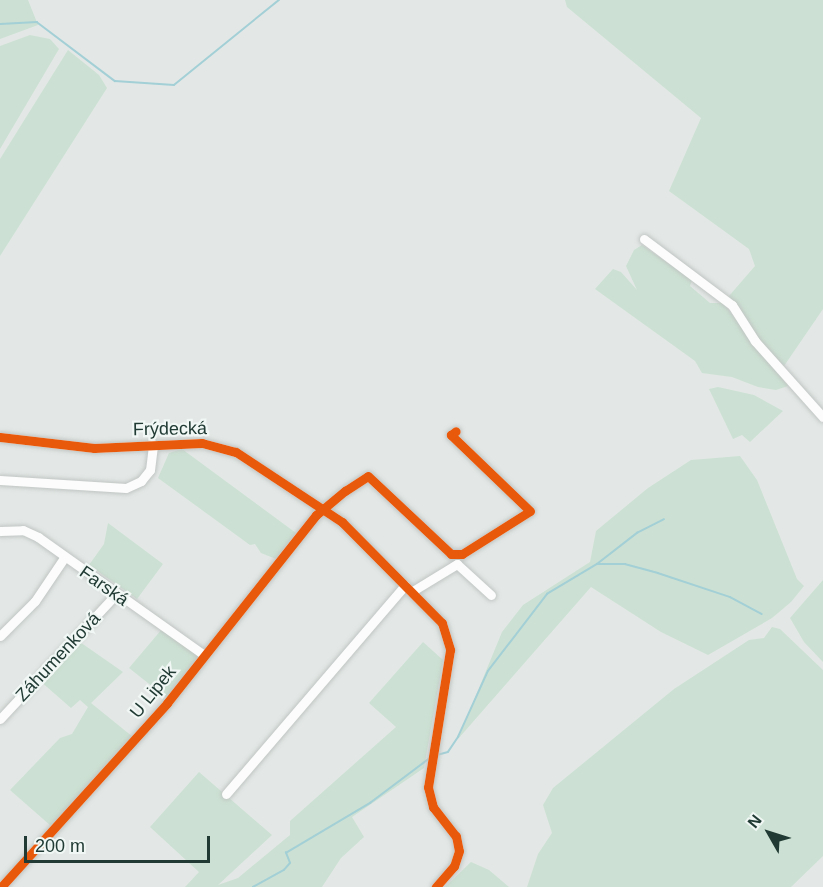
<!DOCTYPE html>
<html>
<head>
<meta charset="utf-8">
<style>
	body { margin:0 }
	#map { position:relative; width:823px; height:887px; overflow:hidden; background:#e3e8e6; font-family:Arial,sans-serif }
	div>[style] { position:absolute }
	[style*='--x'] { left:calc(var(--x)*1px); top:calc(var(--y)*1px); width:calc(var(--w)*1px); rotate:calc(var(--a)*1deg) }
	.green>* { inset:0; background:#cce1d3 }
	.stream>* { height:1.5px; margin:-0.75px; padding:0 0.75px; transform-origin:0.75px; border-radius:0.75px; background:#a3cfd6 }
	.roads { filter:drop-shadow(0 0 2px #c0c5c3) drop-shadow(0 0 2px #c0c5c3) }
	.minor>* { height:9px; margin:-4.5px; padding:0 4.5px; transform-origin:4.5px; border-radius:4.5px; background:#fbfcfb }
	.cycleway>* { height:9px; margin:-4.5px; padding:0 4.5px; transform-origin:4.5px; border-radius:4.5px; background:#e8590c }
	span { translate:-50% -50%; white-space:nowrap; text-align:center; line-height:1.15; -webkit-text-stroke:4.5px #f0f7f4; paint-order:stroke }
	.street-label { font-size:18px; color:#213b34 }
	.north { position:absolute; left:739px; top:803px; width:60px; height:60px; -webkit-text-stroke:4px #f0f7f4; paint-order:stroke; rotate:309deg; font-size:16px; font-weight:700; line-height:24px; text-align:center; color:#213b34 }
	.north::after { content:''; display:block; margin:auto; width:21px; height:27px; background:#213b34; clip-path:polygon(50% 0,100% 100%,50% 72%,0 100%) }
	.scale { position:absolute; left:24px; top:836px; width:186px; height:27px; box-sizing:border-box; border:3px solid #213b34; border-top:0; padding-left:8px; font-size:18px; line-height:21px; white-space:nowrap; color:#213b34; -webkit-text-stroke:4px #f0f7f4; paint-order:stroke }
</style>
</head>
<body>
<div id="map">
	<div class="green">
		<div style="clip-path:polygon(0 0,28px 0,38px 25px,0 39px)"></div>
		<div style="clip-path:polygon(565px 0,823px 0,823px 309px,784px 366px,760px 341px,729px 296px,755px 266px,749px 249px,669px 191px,701px 118px,567px 7px)"></div>
		<div style="clip-path:polygon(30px 35px,50px 39px,59px 49px,0 149px,0 46px)"></div>
		<div style="clip-path:polygon(68px 50px,99px 75px,107px 88px,0 256px,0 159px)"></div>
		<div style="clip-path:polygon(642px 245px,692px 280px,690px 286px,710px 303px,723px 303px,788px 386px,776px 390px,758px 387px,732px 377px,702px 373px,695px 361px,595px 289px,613px 269px,621px 272px,637px 290px,626px 266px,634px 250px)"></div>
		<div style="clip-path:polygon(718px 387px,754px 395px,783px 411px,750px 442px,742px 435px,733px 439px,709px 389px)"></div>
		<div style="clip-path:polygon(182px 449px,296px 533px,276px 559px,261px 553px,255px 544px,250px 545px,158px 478px,169px 453px)"></div>
		<div style="clip-path:polygon(740px 456px,757px 480px,797px 579px,804px 586px,791px 602px,772px 618px,708px 655px,661px 632px,591px 587px,458px 739px,502px 632px,523px 605px,590px 562px,596px 531px,648px 488px,691px 460px)"></div>
		<div style="clip-path:polygon(108px 523px,163px 564px,137px 599px,89px 565px,104px 544px)"></div>
		<div style="clip-path:polygon(823px 580px,823px 662px,804px 642px,790px 618px)"></div>
		<div style="clip-path:polygon(772px 627px,780px 629px,823px 670px,823px 856px,791px 887px,527px 887px,538px 854px,552px 833px,543px 805px,553px 788px,674px 689px,749px 640px,764px 638px)"></div>
		<div style="clip-path:polygon(162px 629px,199px 656px,167px 698px,129px 668px)"></div>
		<div style="clip-path:polygon(77px 640px,123px 672px,91px 703px,133px 737px,51px 826px,10px 790px,60px 738px,72px 734px,88px 707px,80px 700px,71px 708px,39px 680px)"></div>
		<div style="clip-path:polygon(423px 642px,443px 660px,424px 768px,352px 817px,364px 837px,341px 858px,322px 887px,185px 887px,199px 872px,150px 827px,199px 772px,272px 835px,218px 885px,238px 878px,290px 835px,290px 821px,396px 727px,369px 703px)"></div>
		<div style="clip-path:polygon(471px 862px,489px 870px,509px 887px,445px 887px)"></div>
	</div>
	<div class="stream">
		<div style="--x:0;--y:24;--w:37;--a:-3"></div>
		<div style="--x:37;--y:22;--w:98;--a:37.1"></div>
		<div style="--x:115;--y:81;--w:59;--a:3.9"></div>
		<div style="--x:174;--y:85;--w:135;--a:-39"></div>
		<div style="--x:597;--y:564;--w:51;--a:-37.8"></div>
		<div style="--x:637;--y:533;--w:30;--a:-27"></div>
		<div style="--x:437;--y:755;--w:11;--a:-15"></div>
		<div style="--x:448;--y:752;--w:18;--a:-56"></div>
		<div style="--x:458;--y:737;--w:72;--a:-65.6"></div>
		<div style="--x:488;--y:671;--w:97;--a:-52.5"></div>
		<div style="--x:547;--y:594;--w:58;--a:-31"></div>
		<div style="--x:597;--y:564;--w:28;--a:0"></div>
		<div style="--x:625;--y:564;--w:34;--a:15"></div>
		<div style="--x:658;--y:573;--w:76;--a:18.4"></div>
		<div style="--x:730;--y:597;--w:36;--a:28"></div>
		<div style="--x:253;--y:887;--w:35;--a:-29"></div>
		<div style="--x:284;--y:870;--w:9;--a:-49"></div>
		<div style="--x:290;--y:863;--w:11;--a:-112"></div>
		<div style="--x:286;--y:853;--w:98;--a:-30.8"></div>
		<div style="--x:370;--y:803;--w:75;--a:-36.9"></div>
	</div>
	<div class="roads">
		<div class="minor">
			<div style="--x:644;--y:239;--w:110;--a:36.9"></div>
			<div style="--x:732;--y:305;--w:43;--a:57.4"></div>
			<div style="--x:755;--y:341;--w:102;--a:48.2"></div>
			<div style="--x:0;--y:437;--w:95;--a:6.7"></div>
			<div style="--x:94;--y:448;--w:108;--a:-2.7"></div>
			<div style="--x:202;--y:443;--w:35;--a:15"></div>
			<div style="--x:236;--y:452;--w:127;--a:33.4"></div>
			<div style="--x:342;--y:522;--w:142;--a:45.3"></div>
			<div style="--x:442;--y:623;--w:28;--a:73"></div>
			<div style="--x:450;--y:650;--w:139;--a:99.1"></div>
			<div style="--x:428;--y:787;--w:21;--a:76"></div>
			<div style="--x:433;--y:807;--w:37;--a:52"></div>
			<div style="--x:456;--y:836;--w:15;--a:79"></div>
			<div style="--x:459;--y:851;--w:16;--a:108"></div>
			<div style="--x:454;--y:866;--w:28;--a:131"></div>
			<div style="--x:0;--y:480;--w:126;--a:3.6"></div>
			<div style="--x:126;--y:488;--w:17;--a:-25"></div>
			<div style="--x:141;--y:481;--w:14;--a:-51"></div>
			<div style="--x:150;--y:470;--w:26;--a:-83"></div>
			<div style="--x:0;--y:531;--w:23;--a:-2"></div>
			<div style="--x:23;--y:530;--w:17;--a:25"></div>
			<div style="--x:38;--y:537;--w:204;--a:35.4"></div>
			<div style="--x:411;--y:592;--w:54;--a:-31.3"></div>
			<div style="--x:457;--y:564;--w:46;--a:42.4"></div>
			<div style="--x:0;--y:636;--w:49;--a:-45"></div>
			<div style="--x:35;--y:601;--w:52;--a:-56"></div>
			<div style="--x:0;--y:719;--w:171;--a:-47.1"></div>
			<div style="--x:226;--y:794;--w:275;--a:-49.4"></div>
			<div style="--x:1;--y:887;--w:248;--a:-47.9"></div>
			<div style="--x:167;--y:703;--w:240;--a:-51.6"></div>
			<div style="--x:316;--y:515;--w:38;--a:-40"></div>
			<div style="--x:345;--y:491;--w:27;--a:-33"></div>
			<div style="--x:368;--y:476;--w:114;--a:43.2"></div>
			<div style="--x:451;--y:554;--w:11;--a:0"></div>
			<div style="--x:462;--y:554;--w:80;--a:-32.3"></div>
			<div style="--x:530;--y:511;--w:110;--a:-136.1"></div>
			<div style="--x:451;--y:435;--w:6;--a:-39"></div>
		</div>
	</div>
	<div class="cycleway">
		<div style="--x:0;--y:437;--w:95;--a:6.7"></div>
		<div style="--x:94;--y:448;--w:108;--a:-2.7"></div>
		<div style="--x:202;--y:443;--w:35;--a:15"></div>
		<div style="--x:236;--y:452;--w:127;--a:33.4"></div>
		<div style="--x:342;--y:522;--w:142;--a:45.3"></div>
		<div style="--x:442;--y:623;--w:28;--a:73"></div>
		<div style="--x:450;--y:650;--w:139;--a:99.1"></div>
		<div style="--x:428;--y:787;--w:21;--a:76"></div>
		<div style="--x:433;--y:807;--w:37;--a:52"></div>
		<div style="--x:456;--y:836;--w:15;--a:79"></div>
		<div style="--x:459;--y:851;--w:16;--a:108"></div>
		<div style="--x:454;--y:866;--w:28;--a:131"></div>
		<div style="--x:1;--y:887;--w:248;--a:-47.9"></div>
		<div style="--x:167;--y:703;--w:240;--a:-51.6"></div>
		<div style="--x:316;--y:515;--w:38;--a:-40"></div>
		<div style="--x:345;--y:491;--w:27;--a:-33"></div>
		<div style="--x:368;--y:476;--w:114;--a:43.2"></div>
		<div style="--x:451;--y:554;--w:11;--a:0"></div>
		<div style="--x:462;--y:554;--w:80;--a:-32.3"></div>
		<div style="--x:530;--y:511;--w:110;--a:-136.1"></div>
		<div style="--x:451;--y:435;--w:6;--a:-39"></div>
	</div>
	<div class="street-label">
		<span style="left:170px;top:429px;rotate:-1deg">Frýdecká</span>
		<span style="left:104px;top:586px;rotate:35deg">Farská</span>
		<span style="left:58px;top:657px;rotate:-47deg">Záhumenková</span>
		<span style="left:153px;top:692px;rotate:-51deg">U Lipek</span>
	</div>
	<div class="north">N</div>
	<div class="scale">200 m</div>
</div>
</body>
</html>
